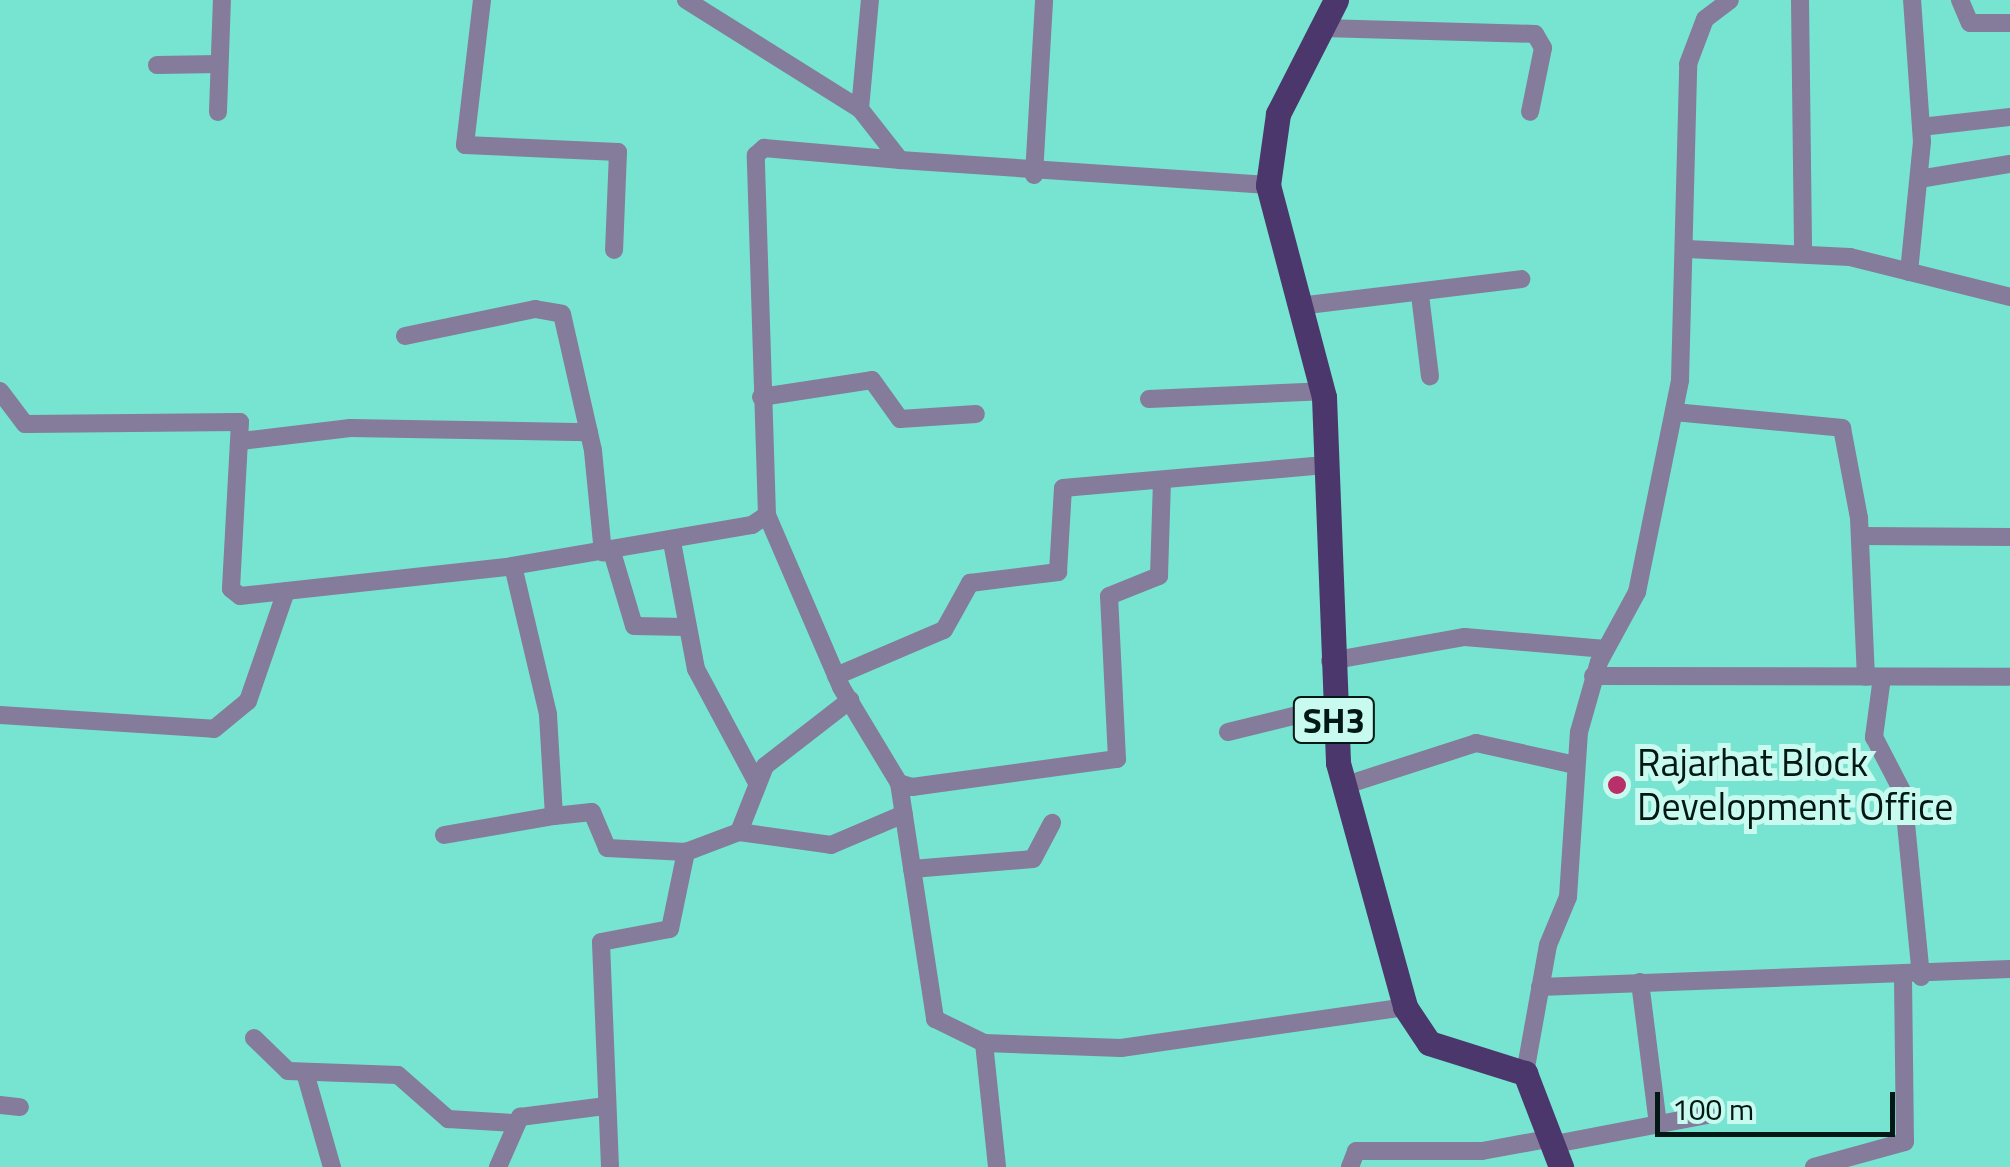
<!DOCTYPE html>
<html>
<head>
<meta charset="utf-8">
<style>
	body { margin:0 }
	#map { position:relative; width:2010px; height:1167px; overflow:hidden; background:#76e4d0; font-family:"Titillium Web",sans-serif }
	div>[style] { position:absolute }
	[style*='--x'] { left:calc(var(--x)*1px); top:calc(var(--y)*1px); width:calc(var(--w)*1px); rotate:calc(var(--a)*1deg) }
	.street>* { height:18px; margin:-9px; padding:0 9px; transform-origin:9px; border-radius:9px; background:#857b9a }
	.primary>* { height:25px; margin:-12.5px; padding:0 12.5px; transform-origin:12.5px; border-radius:12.5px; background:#4c376c }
	.dots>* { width:28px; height:28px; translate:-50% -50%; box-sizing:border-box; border:5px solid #c8faef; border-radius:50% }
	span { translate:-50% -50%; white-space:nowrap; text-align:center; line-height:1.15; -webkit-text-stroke:10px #c8faef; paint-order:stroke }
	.shield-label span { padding:2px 8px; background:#c8faef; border:2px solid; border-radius:8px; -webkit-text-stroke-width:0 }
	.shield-label { font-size:35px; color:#011814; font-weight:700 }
	.poi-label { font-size:38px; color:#011814 }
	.left { translate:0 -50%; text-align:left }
	.scale { position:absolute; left:1655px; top:1092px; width:240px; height:45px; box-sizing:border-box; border:5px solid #011814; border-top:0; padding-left:12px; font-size:30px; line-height:35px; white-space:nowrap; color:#011814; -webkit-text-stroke:8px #c8faef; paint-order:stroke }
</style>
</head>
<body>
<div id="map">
	<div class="street">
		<div style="--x:482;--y:0;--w:146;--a:96.7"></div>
		<div style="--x:465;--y:145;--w:153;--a:2.6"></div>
		<div style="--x:618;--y:152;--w:98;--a:92.3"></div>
		<div style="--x:686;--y:0;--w:205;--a:32.1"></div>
		<div style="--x:860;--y:109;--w:65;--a:51.9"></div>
		<div style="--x:900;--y:160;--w:369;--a:3.9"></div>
		<div style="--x:1800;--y:0;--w:254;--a:89.3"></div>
		<div style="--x:1960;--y:0;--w:25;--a:67"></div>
		<div style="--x:1970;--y:23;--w:40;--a:0"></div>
		<div style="--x:1323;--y:28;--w:212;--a:1.6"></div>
		<div style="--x:1535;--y:34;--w:16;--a:60"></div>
		<div style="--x:1543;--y:48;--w:65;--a:101.5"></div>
		<div style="--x:157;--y:65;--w:62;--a:-0.9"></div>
		<div style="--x:860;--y:109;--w:109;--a:-84.8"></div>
		<div style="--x:218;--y:112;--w:112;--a:-88"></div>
		<div style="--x:1921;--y:127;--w:90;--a:-6.4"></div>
		<div style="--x:1034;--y:175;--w:175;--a:-86.7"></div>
		<div style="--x:1919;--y:179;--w:92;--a:-9.4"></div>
		<div style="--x:1687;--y:249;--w:163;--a:2.8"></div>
		<div style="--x:1850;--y:257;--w:165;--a:14"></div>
		<div style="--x:1909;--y:272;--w:131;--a:-84.3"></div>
		<div style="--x:1922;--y:142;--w:142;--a:-94"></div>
		<div style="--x:1420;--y:295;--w:82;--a:83"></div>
		<div style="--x:1299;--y:306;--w:224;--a:-6.9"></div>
		<div style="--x:405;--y:336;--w:133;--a:-11.7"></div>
		<div style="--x:535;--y:309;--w:27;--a:10"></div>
		<div style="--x:562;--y:314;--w:140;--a:77.2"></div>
		<div style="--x:593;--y:451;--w:102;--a:84.4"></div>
		<div style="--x:0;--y:391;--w:41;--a:52.9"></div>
		<div style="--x:25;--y:424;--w:215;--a:-0.5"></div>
		<div style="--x:240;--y:422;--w:167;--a:93.1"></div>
		<div style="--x:231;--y:589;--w:11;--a:38"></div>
		<div style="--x:240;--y:596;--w:268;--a:-6.2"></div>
		<div style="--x:506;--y:567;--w:250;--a:-9.7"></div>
		<div style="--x:752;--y:525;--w:18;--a:-34"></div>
		<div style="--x:767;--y:515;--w:360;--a:-91.8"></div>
		<div style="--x:756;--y:155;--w:11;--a:-41"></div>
		<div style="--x:764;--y:148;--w:137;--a:5"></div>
		<div style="--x:761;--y:397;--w:112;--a:-8.7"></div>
		<div style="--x:872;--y:380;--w:48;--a:54.3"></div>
		<div style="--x:900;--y:419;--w:76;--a:-3.8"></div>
		<div style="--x:1149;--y:399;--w:173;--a:-2.6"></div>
		<div style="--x:1674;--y:412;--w:169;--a:5.4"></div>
		<div style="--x:1842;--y:428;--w:92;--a:79.3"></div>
		<div style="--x:1859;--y:518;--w:159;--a:87.5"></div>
		<div style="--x:241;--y:441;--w:110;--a:-6.8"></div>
		<div style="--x:350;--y:428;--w:239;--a:1"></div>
		<div style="--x:767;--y:515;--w:187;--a:66.7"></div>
		<div style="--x:841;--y:687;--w:112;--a:58.9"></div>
		<div style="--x:899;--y:783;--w:14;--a:17"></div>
		<div style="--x:912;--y:787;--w:207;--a:-7.8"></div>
		<div style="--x:1117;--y:759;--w:163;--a:-92.8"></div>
		<div style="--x:1109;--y:596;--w:54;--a:-21.8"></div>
		<div style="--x:1159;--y:576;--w:96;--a:-88.2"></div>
		<div style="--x:1860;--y:536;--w:150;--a:0.4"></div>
		<div style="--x:672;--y:542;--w:129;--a:79.3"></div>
		<div style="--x:696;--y:669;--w:129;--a:61.8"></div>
		<div style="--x:612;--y:552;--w:77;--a:73.4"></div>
		<div style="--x:634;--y:626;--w:51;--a:1.1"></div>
		<div style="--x:1330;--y:661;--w:137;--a:-10.1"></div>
		<div style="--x:1465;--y:637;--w:141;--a:4.9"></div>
		<div style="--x:836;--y:676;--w:117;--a:-23.1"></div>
		<div style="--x:944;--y:630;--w:54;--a:-61"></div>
		<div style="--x:970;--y:583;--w:89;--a:-7.1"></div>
		<div style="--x:1058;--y:572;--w:84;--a:-86.6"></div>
		<div style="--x:1063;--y:488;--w:263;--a:-5"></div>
		<div style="--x:1593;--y:676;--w:417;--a:0.1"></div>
		<div style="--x:1882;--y:677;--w:61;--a:97.6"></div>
		<div style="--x:1874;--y:737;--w:63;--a:62.6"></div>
		<div style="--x:1903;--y:793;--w:185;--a:84.4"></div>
		<div style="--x:0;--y:715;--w:214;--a:3.7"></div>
		<div style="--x:214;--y:729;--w:44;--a:-39.5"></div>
		<div style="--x:248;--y:701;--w:116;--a:-70.9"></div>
		<div style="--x:1228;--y:732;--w:109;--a:-13.8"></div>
		<div style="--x:899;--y:783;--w:239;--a:81.3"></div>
		<div style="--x:935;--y:1019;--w:55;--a:26.1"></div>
		<div style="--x:984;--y:1043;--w:125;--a:84"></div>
		<div style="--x:1343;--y:786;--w:140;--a:-17.9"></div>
		<div style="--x:1476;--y:743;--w:101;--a:12.5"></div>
		<div style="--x:554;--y:816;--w:38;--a:-6"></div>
		<div style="--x:592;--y:812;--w:39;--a:67"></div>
		<div style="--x:607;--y:848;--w:79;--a:2.9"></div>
		<div style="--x:739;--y:832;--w:93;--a:8"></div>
		<div style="--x:831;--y:845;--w:79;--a:-23"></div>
		<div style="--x:444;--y:835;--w:112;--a:-9.8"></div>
		<div style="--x:554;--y:816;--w:102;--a:-93.4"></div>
		<div style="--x:548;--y:714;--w:152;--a:-103.3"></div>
		<div style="--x:912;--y:869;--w:121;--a:-4.7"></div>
		<div style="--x:1033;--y:859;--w:41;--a:-62.2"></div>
		<div style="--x:1640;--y:982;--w:144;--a:82.8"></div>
		<div style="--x:1540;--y:987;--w:470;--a:-2.2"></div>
		<div style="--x:254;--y:1038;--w:47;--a:44.1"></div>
		<div style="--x:288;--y:1071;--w:110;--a:2.1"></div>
		<div style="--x:398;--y:1075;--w:67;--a:41.3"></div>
		<div style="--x:448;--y:1119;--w:65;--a:3.5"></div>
		<div style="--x:984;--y:1043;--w:137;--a:2.1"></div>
		<div style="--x:1121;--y:1048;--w:287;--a:-8.2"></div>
		<div style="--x:1525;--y:1073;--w:130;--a:-79.8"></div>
		<div style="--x:1548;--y:945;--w:52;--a:-67.4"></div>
		<div style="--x:1568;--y:897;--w:165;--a:-86.2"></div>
		<div style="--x:1579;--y:732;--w:73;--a:-74.1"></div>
		<div style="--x:1599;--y:662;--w:80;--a:-61.5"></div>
		<div style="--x:1637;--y:592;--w:216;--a:-78.5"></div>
		<div style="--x:1680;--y:380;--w:316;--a:-88.5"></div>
		<div style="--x:1688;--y:64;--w:48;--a:-69.3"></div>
		<div style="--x:1705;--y:19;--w:31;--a:-37"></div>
		<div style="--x:306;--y:1076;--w:95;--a:74.1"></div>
		<div style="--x:0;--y:1105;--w:20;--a:6"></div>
		<div style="--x:1555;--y:1144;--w:155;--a:-10.8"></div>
		<div style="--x:498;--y:1167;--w:55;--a:-66.3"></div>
		<div style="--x:520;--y:1117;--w:87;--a:-7.3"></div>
		<div style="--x:610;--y:1167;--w:225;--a:-92.3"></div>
		<div style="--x:601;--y:942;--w:70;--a:-10.7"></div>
		<div style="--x:670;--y:929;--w:79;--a:-78.3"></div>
		<div style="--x:686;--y:852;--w:57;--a:-20.7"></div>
		<div style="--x:739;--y:832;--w:71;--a:-68.5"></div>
		<div style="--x:765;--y:766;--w:108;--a:-37.8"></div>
		<div style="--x:1350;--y:1167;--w:17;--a:-69"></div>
		<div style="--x:1356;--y:1151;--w:126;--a:0"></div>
		<div style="--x:1482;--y:1151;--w:72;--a:-10.4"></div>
		<div style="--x:1814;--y:1167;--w:94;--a:-15.4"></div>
		<div style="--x:1905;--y:1142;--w:166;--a:-90.7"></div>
	</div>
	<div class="primary">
		<div style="--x:1336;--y:0;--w:128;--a:117"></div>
		<div style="--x:1278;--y:114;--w:72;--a:98"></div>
		<div style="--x:1268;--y:185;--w:219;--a:75.2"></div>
		<div style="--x:1324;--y:397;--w:366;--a:87.8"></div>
		<div style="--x:1338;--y:763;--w:253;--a:74.6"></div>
		<div style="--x:1405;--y:1007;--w:43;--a:56.3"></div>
		<div style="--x:1429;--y:1043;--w:101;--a:17.4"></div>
		<div style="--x:1525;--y:1073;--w:101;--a:69"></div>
	</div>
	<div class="dots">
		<div style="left:1617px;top:785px;background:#b92f68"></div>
	</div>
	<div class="shield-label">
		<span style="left:1334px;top:720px">SH3</span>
	</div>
	<div class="poi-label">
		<span class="left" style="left:1637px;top:785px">Rajarhat Block<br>Development Office</span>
	</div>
	<div class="scale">100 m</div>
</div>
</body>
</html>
